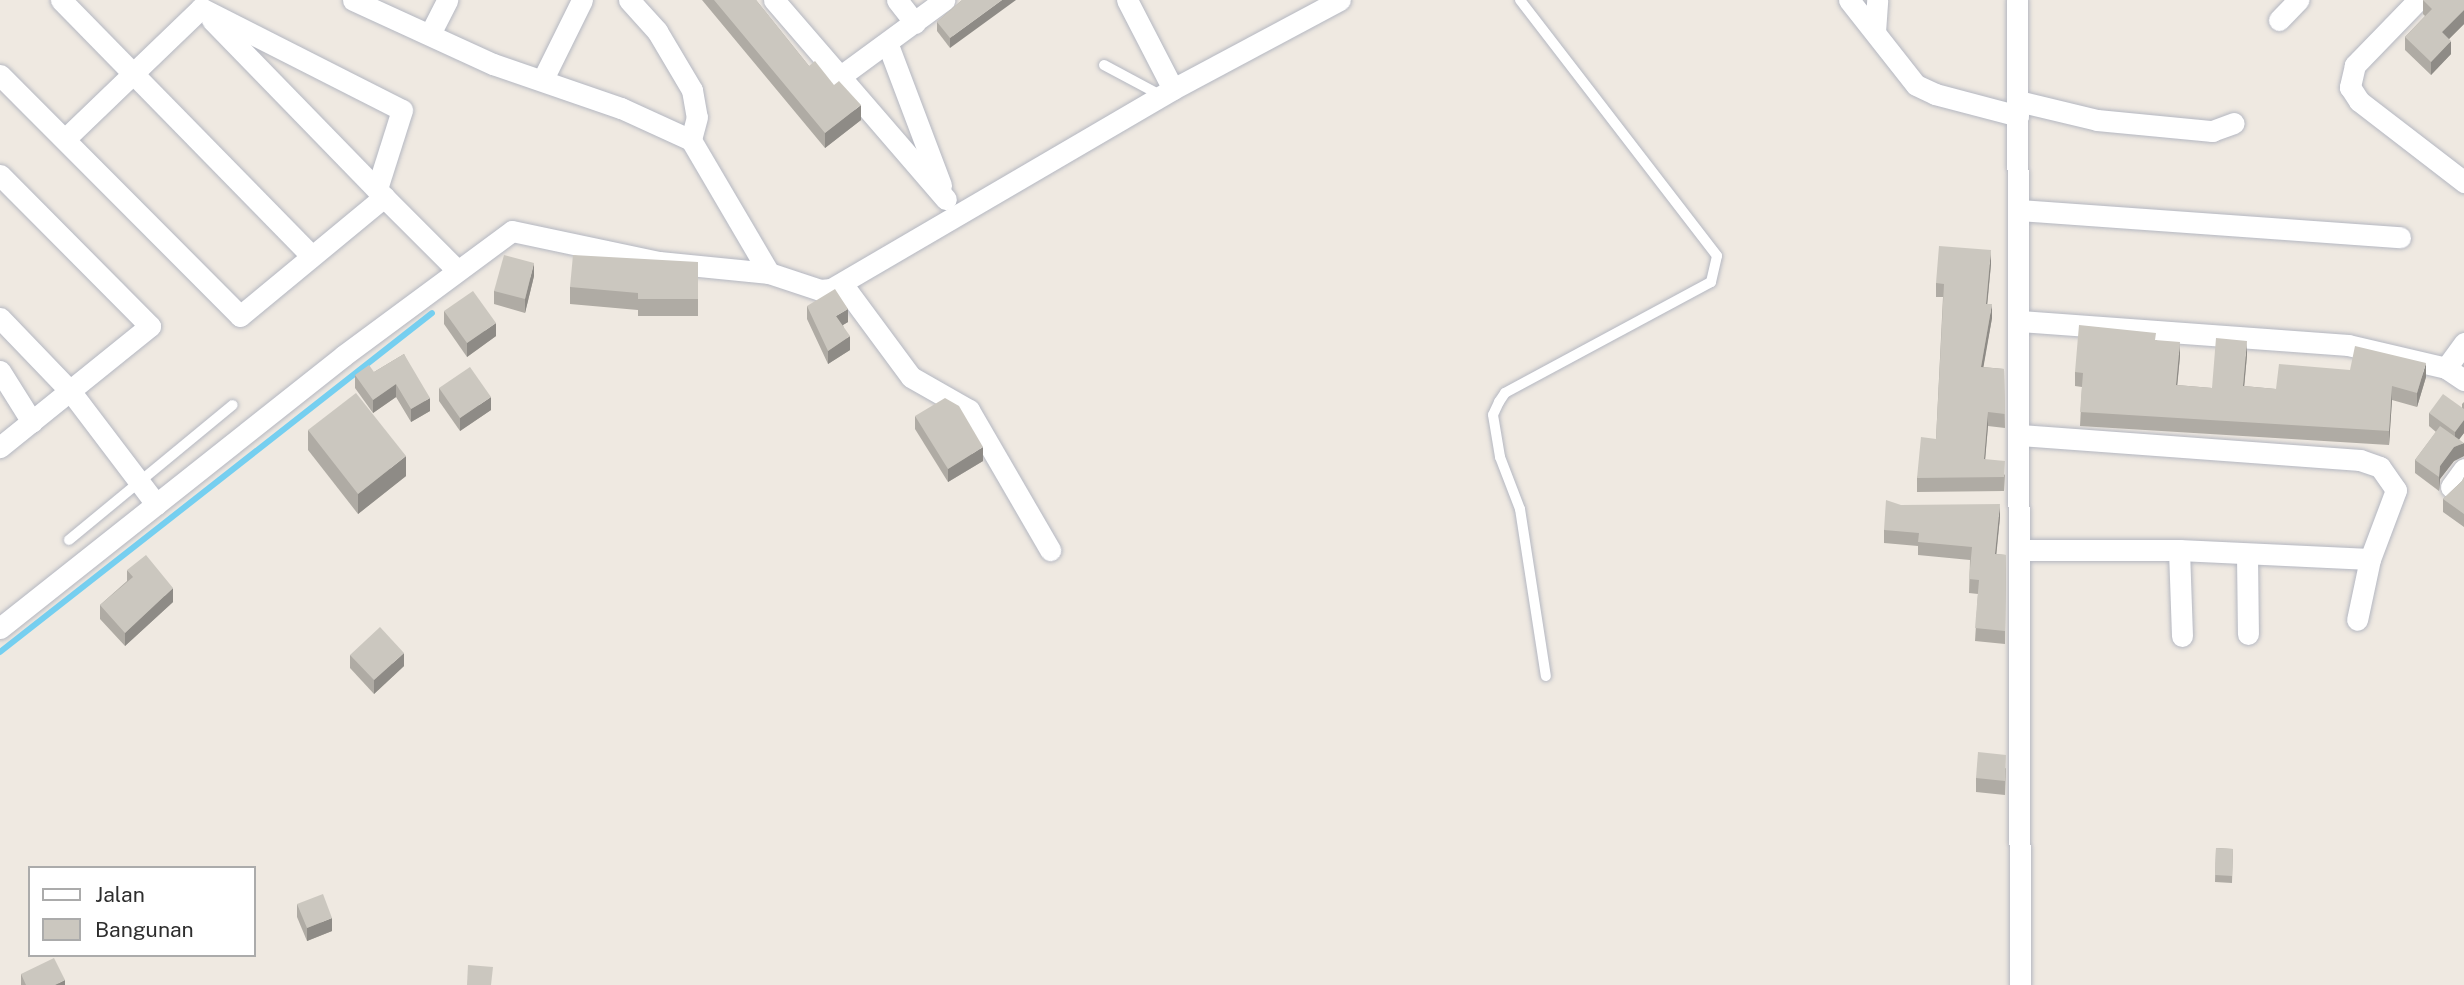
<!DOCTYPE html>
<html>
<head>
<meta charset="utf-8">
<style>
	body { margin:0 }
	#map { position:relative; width:2464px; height:985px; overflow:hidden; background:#efe9e1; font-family:"Public Sans",sans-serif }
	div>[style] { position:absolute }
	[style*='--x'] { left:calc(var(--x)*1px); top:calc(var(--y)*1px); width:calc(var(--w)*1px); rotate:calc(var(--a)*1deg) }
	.stream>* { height:6px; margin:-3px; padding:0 3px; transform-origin:3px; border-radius:3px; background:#75cff0 }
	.roads { filter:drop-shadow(0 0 2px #b4b7c1) drop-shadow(0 0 2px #b4b7c1) }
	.lane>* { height:10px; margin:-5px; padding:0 5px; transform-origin:5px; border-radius:5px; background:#fff }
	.street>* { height:21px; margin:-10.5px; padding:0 10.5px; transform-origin:10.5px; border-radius:10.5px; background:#fff }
	.wall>* { inset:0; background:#afaba4 }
	.shaded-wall>* { inset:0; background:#8e8b86 }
	.building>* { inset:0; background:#cbc7bf }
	span { translate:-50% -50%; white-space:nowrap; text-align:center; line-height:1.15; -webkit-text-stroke:6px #fff; paint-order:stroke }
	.legend { position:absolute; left:28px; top:866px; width:228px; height:91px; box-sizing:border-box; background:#fff; border:2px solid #ababab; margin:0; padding:9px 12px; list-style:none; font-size:21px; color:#2e2e2e }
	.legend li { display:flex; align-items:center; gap:14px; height:35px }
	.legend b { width:35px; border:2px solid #ababab }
</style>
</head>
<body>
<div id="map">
	<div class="stream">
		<div style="--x:0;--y:652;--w:549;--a:-38.12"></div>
	</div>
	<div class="roads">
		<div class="lane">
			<div style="--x:1520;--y:0;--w:323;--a:52.4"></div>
			<div style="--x:1717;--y:256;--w:27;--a:103"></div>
			<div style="--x:1711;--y:282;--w:234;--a:151.7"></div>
			<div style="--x:1505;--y:393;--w:11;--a:124"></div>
			<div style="--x:1499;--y:402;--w:14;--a:115"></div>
			<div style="--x:1493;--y:415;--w:43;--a:80.5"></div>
			<div style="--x:1500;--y:457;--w:56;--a:69"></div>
			<div style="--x:1520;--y:509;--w:169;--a:81.2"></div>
			<div style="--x:1104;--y:65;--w:66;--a:28.1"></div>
			<div style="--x:69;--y:540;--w:212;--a:-39.5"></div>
		</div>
		<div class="street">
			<div style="--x:61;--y:0;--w:357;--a:45.6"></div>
			<div style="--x:353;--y:0;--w:154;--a:24.6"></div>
			<div style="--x:493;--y:64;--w:135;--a:19"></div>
			<div style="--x:621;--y:108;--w:77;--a:24.6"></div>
			<div style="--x:691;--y:140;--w:154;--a:59.6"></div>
			<div style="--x:629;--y:0;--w:42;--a:47.9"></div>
			<div style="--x:657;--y:31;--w:69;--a:59.3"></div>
			<div style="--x:692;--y:90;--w:27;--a:80"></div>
			<div style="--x:697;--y:117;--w:24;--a:105"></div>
			<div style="--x:774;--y:0;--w:263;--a:49.2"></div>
			<div style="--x:897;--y:0;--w:29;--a:52"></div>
			<div style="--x:1127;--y:0;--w:100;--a:62.7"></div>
			<div style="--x:1849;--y:0;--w:108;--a:51.8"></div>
			<div style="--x:1916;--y:85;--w:21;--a:25"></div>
			<div style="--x:1935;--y:94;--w:86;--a:14.8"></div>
			<div style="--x:2017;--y:0;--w:985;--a:89.83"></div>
			<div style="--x:2418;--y:0;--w:91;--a:134.1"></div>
			<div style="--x:2355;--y:65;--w:23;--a:103"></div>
			<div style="--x:2350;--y:87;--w:17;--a:57"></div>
			<div style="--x:2359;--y:101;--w:133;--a:37.6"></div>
			<div style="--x:212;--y:20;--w:247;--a:45.8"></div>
			<div style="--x:2279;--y:20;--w:28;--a:-46"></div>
			<div style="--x:431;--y:32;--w:36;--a:-63"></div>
			<div style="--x:1875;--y:32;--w:32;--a:-86"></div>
			<div style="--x:888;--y:45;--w:150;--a:69.3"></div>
			<div style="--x:0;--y:75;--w:340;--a:45.1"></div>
			<div style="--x:240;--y:316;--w:187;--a:-39.6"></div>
			<div style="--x:384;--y:197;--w:103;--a:45"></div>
			<div style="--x:838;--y:78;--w:132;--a:-36.3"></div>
			<div style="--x:543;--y:79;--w:88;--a:-63.7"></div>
			<div style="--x:2018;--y:101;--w:81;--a:13.5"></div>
			<div style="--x:2097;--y:120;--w:116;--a:5.5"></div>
			<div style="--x:2212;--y:131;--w:23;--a:-20"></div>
			<div style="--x:65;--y:139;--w:189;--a:-43.9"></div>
			<div style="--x:201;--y:8;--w:225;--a:26.9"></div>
			<div style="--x:402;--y:110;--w:83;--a:107.6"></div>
			<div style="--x:0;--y:175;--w:213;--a:45.2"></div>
			<div style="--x:150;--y:326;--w:193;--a:141.1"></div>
			<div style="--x:2019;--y:210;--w:382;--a:4.1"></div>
			<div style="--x:843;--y:285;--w:114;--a:53.5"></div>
			<div style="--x:911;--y:377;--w:67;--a:29.6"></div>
			<div style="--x:969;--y:410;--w:162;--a:59.9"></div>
			<div style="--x:0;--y:318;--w:103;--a:46.2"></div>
			<div style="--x:71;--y:392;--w:141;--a:52.8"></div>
			<div style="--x:2020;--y:321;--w:329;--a:4.2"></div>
			<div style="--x:2348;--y:345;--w:101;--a:13.2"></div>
			<div style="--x:2446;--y:368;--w:31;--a:-54"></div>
			<div style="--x:2446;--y:368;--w:22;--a:34"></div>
			<div style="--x:0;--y:371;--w:60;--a:57.9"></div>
			<div style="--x:2020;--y:435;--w:341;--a:4.2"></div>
			<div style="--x:2360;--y:460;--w:21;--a:19"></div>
			<div style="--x:2380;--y:467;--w:28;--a:55"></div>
			<div style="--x:2396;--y:490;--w:74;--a:110.6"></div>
			<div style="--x:2370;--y:559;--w:62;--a:102"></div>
			<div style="--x:2451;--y:487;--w:22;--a:-54"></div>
			<div style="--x:2021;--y:550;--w:158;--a:0"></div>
			<div style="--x:2179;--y:550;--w:191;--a:2.7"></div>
			<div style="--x:2179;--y:550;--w:86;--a:88"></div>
			<div style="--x:2247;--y:555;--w:79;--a:89.3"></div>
			<div style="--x:0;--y:628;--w:438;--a:-38.4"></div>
			<div style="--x:343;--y:356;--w:210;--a:-36.5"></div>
			<div style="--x:512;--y:231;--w:150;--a:11.9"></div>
			<div style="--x:659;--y:262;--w:111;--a:5.7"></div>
			<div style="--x:769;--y:273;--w:54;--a:18.4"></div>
			<div style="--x:820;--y:290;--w:11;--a:-5"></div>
			<div style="--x:831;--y:289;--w:396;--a:-30.3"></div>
			<div style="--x:1173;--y:89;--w:189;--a:-28.1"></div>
		</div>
	</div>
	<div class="wall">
		<div style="clip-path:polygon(702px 0,756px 0,809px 66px,861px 120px,825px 148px)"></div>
		<div style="clip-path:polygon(962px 0,950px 48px,937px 31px,937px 22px)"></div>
		<div style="clip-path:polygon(2423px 0,2464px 0,2464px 24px,2449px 39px,2451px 54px,2431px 75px,2405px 50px,2405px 37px,2425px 16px,2423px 14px)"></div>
		<div style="clip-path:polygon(698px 262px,698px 316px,638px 316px,638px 310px,570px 304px,570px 287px)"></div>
		<div style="clip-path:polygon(1991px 264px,1987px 304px,1992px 318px,1983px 367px,2004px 369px,2005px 428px,1988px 426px,1985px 459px,2005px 475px,2004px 491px,1917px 492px,1917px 478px,1936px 439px,1943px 297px,1936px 297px,1936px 283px)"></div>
		<div style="clip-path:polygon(534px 276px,525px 313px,494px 304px,494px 291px)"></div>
		<div style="clip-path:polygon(807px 306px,848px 322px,843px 325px,850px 350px,828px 364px,807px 319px)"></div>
		<div style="clip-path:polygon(444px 311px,496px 336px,467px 357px,444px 324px)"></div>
		<div style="clip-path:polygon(2156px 340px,2180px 356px,2177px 385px,2212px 388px,2247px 355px,2244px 386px,2276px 389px,2426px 377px,2417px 407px,2392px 400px,2389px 445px,2080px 426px,2082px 387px,2075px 386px,2075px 372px)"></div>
		<div style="clip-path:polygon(404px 354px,430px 411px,411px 422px,396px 397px,373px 413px,355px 388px,355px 375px,374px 372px)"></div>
		<div style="clip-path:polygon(439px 388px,491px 410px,460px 431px,439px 401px)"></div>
		<div style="clip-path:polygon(2464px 402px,2464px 433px,2459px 439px,2464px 456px,2454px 461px,2440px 479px,2439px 491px,2415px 473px,2415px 460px,2436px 432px,2429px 426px,2429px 413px,2462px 408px,2462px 404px)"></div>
		<div style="clip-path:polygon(915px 416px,983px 461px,948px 482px,915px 429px)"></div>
		<div style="clip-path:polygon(308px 430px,406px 476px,358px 514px,308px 450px)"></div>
		<div style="clip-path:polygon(2464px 477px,2464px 527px,2443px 512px,2443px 499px,2462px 481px)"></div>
		<div style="clip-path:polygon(1901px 505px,2000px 517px,1996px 554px,2006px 555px,2005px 644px,1975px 641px,1978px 594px,1969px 593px,1970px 560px,1918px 555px,1918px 546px,1884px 543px,1884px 530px)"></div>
		<div style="clip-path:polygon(127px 570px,173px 602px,125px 646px,100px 619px,100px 605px,127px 581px)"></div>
		<div style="clip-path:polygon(350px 655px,404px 666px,374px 694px,350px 668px)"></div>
		<div style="clip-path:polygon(2006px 768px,2005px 795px,1976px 792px,1976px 778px)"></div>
		<div style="clip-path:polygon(2216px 848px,2233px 849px,2232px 883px,2215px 882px)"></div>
		<div style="clip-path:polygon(297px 904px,332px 931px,307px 941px,297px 917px)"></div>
		<div style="clip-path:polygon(21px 974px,65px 985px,21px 985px)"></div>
	</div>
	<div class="shaded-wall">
		<div style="clip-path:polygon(1002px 0,1016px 0,950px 48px,950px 38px)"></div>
		<div style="clip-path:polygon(2464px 10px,2464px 24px,2442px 46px,2442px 32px)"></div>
		<div style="clip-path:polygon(2451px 41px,2451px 54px,2431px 75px,2431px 62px)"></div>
		<div style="clip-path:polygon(861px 105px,861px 120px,825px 148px,825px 133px)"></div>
		<div style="clip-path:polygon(1991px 250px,1991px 264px,1986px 318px,1986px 304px)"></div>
		<div style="clip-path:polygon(534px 263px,534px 276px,525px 313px,525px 299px)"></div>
		<div style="clip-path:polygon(1992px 304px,1992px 318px,1981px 381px,1981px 367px)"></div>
		<div style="clip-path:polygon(848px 309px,848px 322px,836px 329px,836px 316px)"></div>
		<div style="clip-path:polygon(496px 323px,496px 336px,467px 357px,467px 343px)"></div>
		<div style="clip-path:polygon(850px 336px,850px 350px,828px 364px,828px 351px)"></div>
		<div style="clip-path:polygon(2247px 341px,2247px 355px,2243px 400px,2243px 386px)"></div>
		<div style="clip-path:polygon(2180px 342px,2180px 356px,2176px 399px,2176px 385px)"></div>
		<div style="clip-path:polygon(2426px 363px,2426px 377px,2417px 407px,2417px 393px)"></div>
		<div style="clip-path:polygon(396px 384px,396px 397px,373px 413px,373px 400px)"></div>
		<div style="clip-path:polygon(2392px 386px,2392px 400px,2389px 445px,2389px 431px)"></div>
		<div style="clip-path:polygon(491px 397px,491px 410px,460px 431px,460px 418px)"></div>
		<div style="clip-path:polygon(430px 398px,430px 411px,411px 422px,411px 409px)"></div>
		<div style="clip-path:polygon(1988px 412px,1988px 426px,1984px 473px,1984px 459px)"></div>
		<div style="clip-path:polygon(2464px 420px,2464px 433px,2455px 445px,2455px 432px)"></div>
		<div style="clip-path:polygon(2464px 443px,2464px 456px,2454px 461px,2440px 479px,2439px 491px,2439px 477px,2440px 466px,2454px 447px)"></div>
		<div style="clip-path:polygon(983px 447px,983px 461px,948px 482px,948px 469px)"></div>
		<div style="clip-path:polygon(406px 456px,406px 476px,358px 514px,358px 494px)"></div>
		<div style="clip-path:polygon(2000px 504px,2000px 517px,1995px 568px,1995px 554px)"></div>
		<div style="clip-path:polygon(173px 588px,173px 602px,125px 646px,125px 633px)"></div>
		<div style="clip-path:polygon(404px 653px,404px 666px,374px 694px,374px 680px)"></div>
		<div style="clip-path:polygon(332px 918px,332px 931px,307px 941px,307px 928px)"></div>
		<div style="clip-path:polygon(65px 980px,65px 985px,55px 985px)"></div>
	</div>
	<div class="building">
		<div style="clip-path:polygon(714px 0,756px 0,809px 66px,815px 61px,834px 85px,839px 81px,861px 105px,825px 133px)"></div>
		<div style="clip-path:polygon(962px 0,1002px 0,950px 38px,937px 22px)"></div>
		<div style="clip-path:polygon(2423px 0,2464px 0,2464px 10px,2442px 32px,2451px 41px,2431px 62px,2405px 37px,2432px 9px)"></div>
		<div style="clip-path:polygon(1939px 246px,1991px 250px,1986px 304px,1992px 304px,1981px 367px,2004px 369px,2005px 414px,1988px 412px,1984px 459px,2005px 461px,2004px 477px,1917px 478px,1921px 437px,1936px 439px,1944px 284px,1936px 283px)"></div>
		<div style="clip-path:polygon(504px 255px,534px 263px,525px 299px,494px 291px)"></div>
		<div style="clip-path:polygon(573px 255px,698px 262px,698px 299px,638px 299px,638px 293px,570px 287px)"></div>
		<div style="clip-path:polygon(835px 289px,848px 309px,836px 316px,850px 336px,828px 351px,807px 306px)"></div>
		<div style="clip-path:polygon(473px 291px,496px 323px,467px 343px,444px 311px)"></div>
		<div style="clip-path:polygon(2079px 325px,2156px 333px,2155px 340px,2180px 342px,2176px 385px,2212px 388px,2216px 338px,2247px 341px,2243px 386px,2276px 389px,2279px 364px,2350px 370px,2355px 346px,2426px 363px,2417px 393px,2392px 386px,2389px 431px,2080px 412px,2083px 373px,2075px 372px)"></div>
		<div style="clip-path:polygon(404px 354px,430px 398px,411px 409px,396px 384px,373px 400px,355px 375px,369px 365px,374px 372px)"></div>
		<div style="clip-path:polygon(470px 367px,491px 397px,460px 418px,439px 388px)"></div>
		<div style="clip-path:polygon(356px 393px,406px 456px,358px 494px,308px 430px)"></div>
		<div style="clip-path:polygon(2443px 394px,2464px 409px,2464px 420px,2455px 432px,2429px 413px)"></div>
		<div style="clip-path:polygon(945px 398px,959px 406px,983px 447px,948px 469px,915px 416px)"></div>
		<div style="clip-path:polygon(2440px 426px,2464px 443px,2454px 447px,2440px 466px,2439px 477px,2415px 460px)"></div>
		<div style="clip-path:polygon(2464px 477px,2464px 514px,2443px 499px,2462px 481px)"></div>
		<div style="clip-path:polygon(1886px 500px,1901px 505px,2000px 504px,1995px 554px,2006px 555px,2005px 631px,1975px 628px,1979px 580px,1969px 579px,1972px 547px,1918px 542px,1919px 533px,1884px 530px)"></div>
		<div style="clip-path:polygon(146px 555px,173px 588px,125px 633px,100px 605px,133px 577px,127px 570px)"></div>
		<div style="clip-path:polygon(380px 627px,404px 653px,374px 680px,350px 655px)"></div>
		<div style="clip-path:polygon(1978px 752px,2006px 755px,2005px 781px,1976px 778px)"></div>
		<div style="clip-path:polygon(2216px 848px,2233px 849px,2232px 876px,2215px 875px)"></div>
		<div style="clip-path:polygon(323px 894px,332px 918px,307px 928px,297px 904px)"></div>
		<div style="clip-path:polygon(54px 958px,65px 980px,55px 985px,26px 985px,21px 974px)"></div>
		<div style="clip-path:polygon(468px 965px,493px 967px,491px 985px,467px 985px)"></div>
	</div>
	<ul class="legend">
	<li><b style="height:9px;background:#fff"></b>Jalan</li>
	<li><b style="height:19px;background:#cbc7bf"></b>Bangunan</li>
	</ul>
</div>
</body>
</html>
